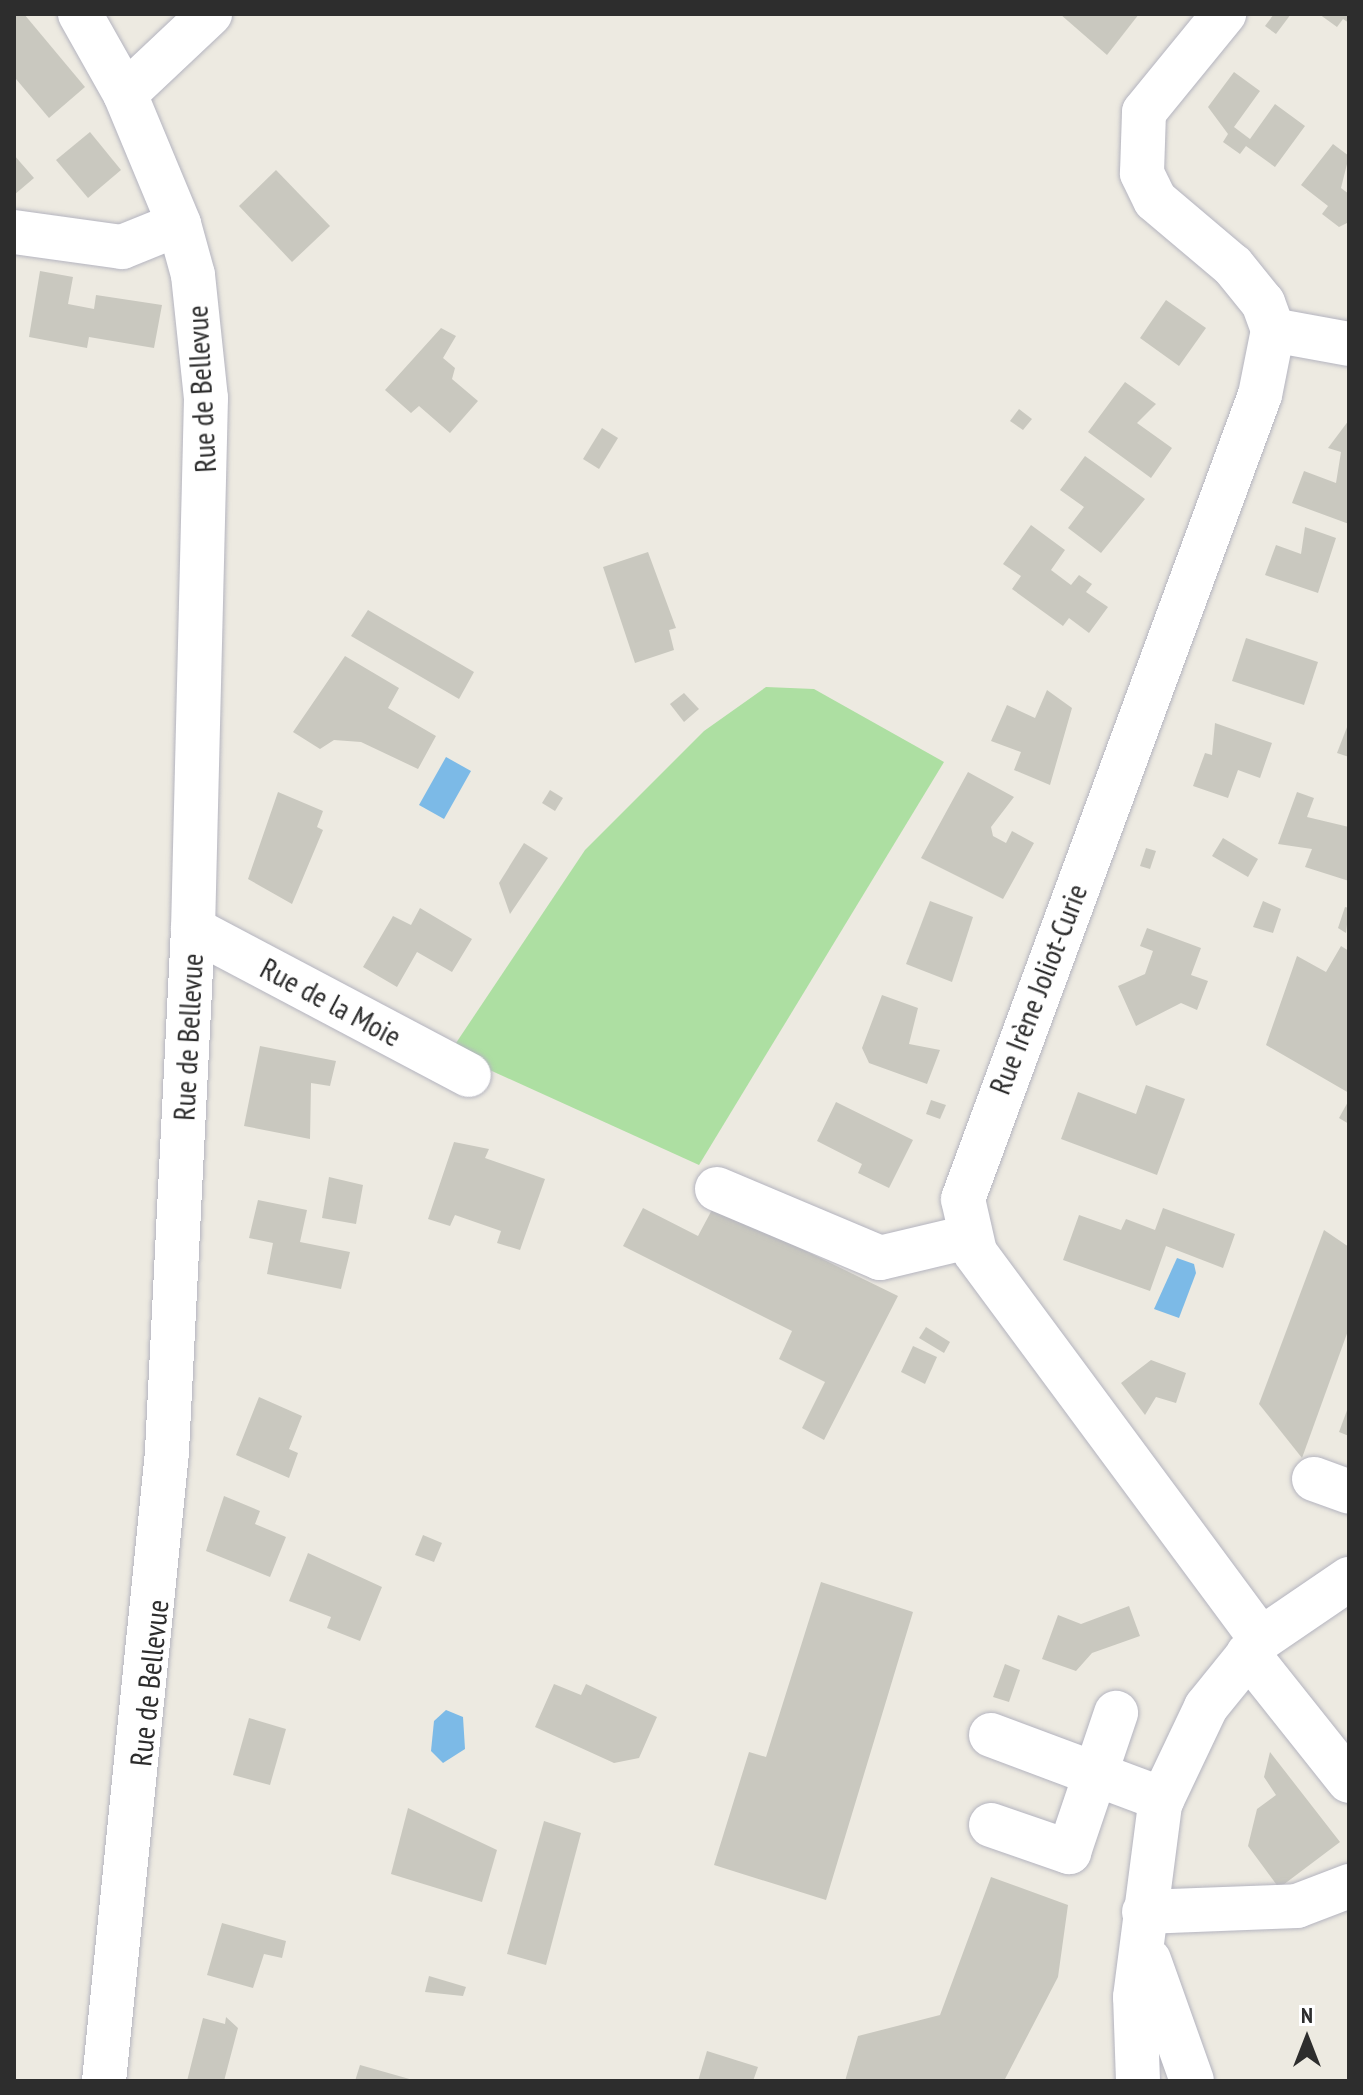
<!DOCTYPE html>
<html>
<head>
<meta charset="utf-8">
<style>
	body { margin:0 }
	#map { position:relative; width:1363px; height:2095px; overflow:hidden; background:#edeae1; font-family:"PT Sans Narrow",sans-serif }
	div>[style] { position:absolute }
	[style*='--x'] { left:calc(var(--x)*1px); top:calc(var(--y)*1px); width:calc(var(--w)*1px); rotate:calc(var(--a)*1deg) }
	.green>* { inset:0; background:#addfa2 }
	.water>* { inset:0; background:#7cbae7 }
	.building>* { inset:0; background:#c9c8bf }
	.roads { filter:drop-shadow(0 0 2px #b4b4bf) drop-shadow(0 0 2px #b4b4bf) }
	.minor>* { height:44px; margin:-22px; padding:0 22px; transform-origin:22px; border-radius:22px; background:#fff }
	span { translate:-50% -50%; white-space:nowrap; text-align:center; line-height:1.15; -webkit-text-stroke:7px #fff; paint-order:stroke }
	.street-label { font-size:30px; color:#2d2d2d }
	.frame { position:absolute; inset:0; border:16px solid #2d2d2d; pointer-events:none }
	.north { position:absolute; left:1267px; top:1999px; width:80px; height:80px; -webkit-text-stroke:6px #fff; paint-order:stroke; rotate:0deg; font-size:22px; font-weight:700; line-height:32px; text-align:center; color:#2d2d2d }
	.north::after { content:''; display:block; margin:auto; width:28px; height:36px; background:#2d2d2d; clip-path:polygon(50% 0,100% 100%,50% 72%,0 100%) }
</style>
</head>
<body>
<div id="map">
	<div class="green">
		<div style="clip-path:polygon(766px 687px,814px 689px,944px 762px,699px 1165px,450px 1052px,585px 850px,704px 731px)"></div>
	</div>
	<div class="water">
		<div style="clip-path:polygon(446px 757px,471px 771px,444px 819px,419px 805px)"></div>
		<div style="clip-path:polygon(1177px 1258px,1194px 1264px,1196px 1273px,1179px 1318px,1154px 1309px)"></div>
		<div style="clip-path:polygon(446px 1710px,463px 1717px,465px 1749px,443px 1763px,431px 1751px,434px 1721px)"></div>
	</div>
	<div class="building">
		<div style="clip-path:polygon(14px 14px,24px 14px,85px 87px,49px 118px,16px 79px)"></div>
		<div style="clip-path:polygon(1060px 14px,1139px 14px,1107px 55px)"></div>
		<div style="clip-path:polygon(1274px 14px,1291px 14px,1276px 34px,1265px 26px)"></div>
		<div style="clip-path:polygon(1319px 14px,1349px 14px,1349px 23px,1343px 19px,1337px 27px)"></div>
		<div style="clip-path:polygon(1234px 72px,1260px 91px,1234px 127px,1250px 139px,1275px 104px,1305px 126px,1275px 167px,1246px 146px,1240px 154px,1223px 142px,1228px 134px,1208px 107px)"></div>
		<div style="clip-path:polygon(90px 132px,121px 170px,88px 198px,56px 160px)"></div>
		<div style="clip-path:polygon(1333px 144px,1349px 156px,1341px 188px,1349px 194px,1349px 222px,1339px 227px,1322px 214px,1328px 206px,1301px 185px)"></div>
		<div style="clip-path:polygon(14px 155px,34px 178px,14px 195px)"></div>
		<div style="clip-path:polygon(276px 170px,330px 226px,292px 262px,239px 206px)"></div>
		<div style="clip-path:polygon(40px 271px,73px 277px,68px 304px,94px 309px,96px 295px,162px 305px,154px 348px,89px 337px,87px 348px,29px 337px)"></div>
		<div style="clip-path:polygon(1166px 300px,1206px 328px,1179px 366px,1140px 338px)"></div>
		<div style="clip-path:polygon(441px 328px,456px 336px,443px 358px,455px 368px,452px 379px,478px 401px,450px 433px,419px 406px,411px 413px,385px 390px)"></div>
		<div style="clip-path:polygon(1125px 382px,1156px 404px,1137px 423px,1172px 448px,1151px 478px,1088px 432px)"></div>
		<div style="clip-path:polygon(1019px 409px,1032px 419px,1023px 430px,1010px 421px)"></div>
		<div style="clip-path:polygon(1349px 420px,1349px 524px,1292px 503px,1304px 471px,1336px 483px,1341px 452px,1328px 448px)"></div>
		<div style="clip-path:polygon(602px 428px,618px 438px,599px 469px,583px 459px)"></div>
		<div style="clip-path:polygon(1085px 456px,1145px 499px,1101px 553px,1068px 528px,1084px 507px,1060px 490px)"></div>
		<div style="clip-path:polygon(1031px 525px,1065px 550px,1051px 570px,1071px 585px,1079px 575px,1092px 584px,1086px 592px,1108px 607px,1089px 633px,1069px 618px,1063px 626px,1012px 589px,1021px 576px,1003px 564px)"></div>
		<div style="clip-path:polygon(1305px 527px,1336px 538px,1318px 593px,1265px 575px,1276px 545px,1301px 554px)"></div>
		<div style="clip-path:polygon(648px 552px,676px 628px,669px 630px,674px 650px,635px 663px,603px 567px)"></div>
		<div style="clip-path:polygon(368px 610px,474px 672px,459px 699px,351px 636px)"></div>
		<div style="clip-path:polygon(1246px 638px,1318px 662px,1304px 705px,1232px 681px)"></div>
		<div style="clip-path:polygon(345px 656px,399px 688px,388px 708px,436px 736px,418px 769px,361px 742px,334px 740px,320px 749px,293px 732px)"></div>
		<div style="clip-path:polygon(1047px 690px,1072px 708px,1050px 785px,1014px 770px,1021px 752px,991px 741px,1007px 705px,1035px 718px)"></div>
		<div style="clip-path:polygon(684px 693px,699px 709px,684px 722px,670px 704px)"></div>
		<div style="clip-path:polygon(1349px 722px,1349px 757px,1337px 753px)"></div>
		<div style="clip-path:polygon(1215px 723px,1272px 743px,1260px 778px,1238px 770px,1228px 798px,1193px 786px,1205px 753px,1212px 755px)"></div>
		<div style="clip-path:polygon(968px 772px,1014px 797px,991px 827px,993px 836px,1006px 843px,1012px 831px,1034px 843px,1003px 899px,921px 858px)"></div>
		<div style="clip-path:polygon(550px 790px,563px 798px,555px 811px,542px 803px)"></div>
		<div style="clip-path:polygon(278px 792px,323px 811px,317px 827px,323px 830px,292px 904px,248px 879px)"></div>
		<div style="clip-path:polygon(1297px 792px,1314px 798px,1307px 817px,1349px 827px,1349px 881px,1305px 867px,1312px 849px,1278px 844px)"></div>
		<div style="clip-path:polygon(1223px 838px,1258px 859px,1248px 877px,1212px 856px)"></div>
		<div style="clip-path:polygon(524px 843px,548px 858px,510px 914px,499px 883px)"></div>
		<div style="clip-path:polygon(1146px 848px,1156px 851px,1150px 869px,1140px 866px)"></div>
		<div style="clip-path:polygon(930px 901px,973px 917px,952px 982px,906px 964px)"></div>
		<div style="clip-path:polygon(1263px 901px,1281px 909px,1273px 933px,1253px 927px)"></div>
		<div style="clip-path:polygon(1345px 907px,1349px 908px,1346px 933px,1338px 928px)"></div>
		<div style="clip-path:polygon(420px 908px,472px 939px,452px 972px,417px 952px,397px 987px,363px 967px,393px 916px,411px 925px)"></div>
		<div style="clip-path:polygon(1147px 928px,1201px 948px,1191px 975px,1208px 981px,1197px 1010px,1181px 1003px,1136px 1026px,1118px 986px,1145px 974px,1153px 951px,1140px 946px)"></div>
		<div style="clip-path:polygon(1341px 946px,1349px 951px,1349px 1093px,1266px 1045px,1297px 956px,1326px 972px)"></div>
		<div style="clip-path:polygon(882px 995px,918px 1008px,909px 1044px,940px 1050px,927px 1084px,869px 1063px,862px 1048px)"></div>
		<div style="clip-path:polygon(260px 1046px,336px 1061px,330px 1086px,311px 1083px,310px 1139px,244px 1126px)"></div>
		<div style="clip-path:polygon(1146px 1085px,1185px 1099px,1157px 1175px,1061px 1139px,1078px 1092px,1136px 1114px)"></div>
		<div style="clip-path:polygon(931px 1100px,946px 1105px,940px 1119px,926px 1114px)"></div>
		<div style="clip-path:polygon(1349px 1100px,1349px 1124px,1339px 1118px)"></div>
		<div style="clip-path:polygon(836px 1102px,913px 1140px,889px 1188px,858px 1173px,862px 1164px,817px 1141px)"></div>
		<div style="clip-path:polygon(454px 1142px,489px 1149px,485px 1158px,545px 1179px,520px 1250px,497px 1243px,501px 1231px,455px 1215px,450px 1226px,428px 1219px)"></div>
		<div style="clip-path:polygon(329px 1177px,363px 1185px,356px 1224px,322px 1218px)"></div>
		<div style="clip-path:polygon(258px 1200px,307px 1210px,300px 1242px,350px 1252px,341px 1289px,267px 1274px,273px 1243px,249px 1238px)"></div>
		<div style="clip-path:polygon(714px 1206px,898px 1296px,824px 1440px,802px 1428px,825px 1382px,779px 1359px,792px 1331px,623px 1246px,643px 1208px,698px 1236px)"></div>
		<div style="clip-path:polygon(1163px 1208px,1235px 1234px,1223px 1268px,1166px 1246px,1150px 1291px,1063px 1260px,1079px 1215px,1121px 1230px,1126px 1219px,1155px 1230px)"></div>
		<div style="clip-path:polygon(1324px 1230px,1349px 1247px,1349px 1328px,1302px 1458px,1259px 1404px)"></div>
		<div style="clip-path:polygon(926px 1327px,950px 1342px,944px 1353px,919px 1338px)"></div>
		<div style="clip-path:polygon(913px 1346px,937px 1357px,925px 1384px,901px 1372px)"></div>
		<div style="clip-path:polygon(1151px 1360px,1186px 1373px,1176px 1403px,1156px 1397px,1145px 1415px,1121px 1383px)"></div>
		<div style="clip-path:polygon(259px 1397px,302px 1416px,289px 1449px,298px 1453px,289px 1478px,236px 1455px)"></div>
		<div style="clip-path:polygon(1349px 1405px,1349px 1436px,1339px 1432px)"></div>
		<div style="clip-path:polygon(224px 1496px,260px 1511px,255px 1524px,286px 1537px,270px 1577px,206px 1551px)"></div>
		<div style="clip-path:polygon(423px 1535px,442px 1543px,434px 1562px,415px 1555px)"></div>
		<div style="clip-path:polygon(308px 1553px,382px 1587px,360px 1641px,327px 1628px,331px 1617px,289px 1601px)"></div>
		<div style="clip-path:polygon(821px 1582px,913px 1612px,826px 1900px,714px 1865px,749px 1752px,766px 1757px)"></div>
		<div style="clip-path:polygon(1129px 1606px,1140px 1636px,1092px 1653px,1076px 1671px,1042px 1659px,1058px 1615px,1081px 1624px)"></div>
		<div style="clip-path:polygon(1005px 1664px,1020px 1670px,1009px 1702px,993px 1697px)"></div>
		<div style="clip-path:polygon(554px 1684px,581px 1695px,586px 1684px,657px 1717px,639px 1758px,614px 1763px,535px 1727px)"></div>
		<div style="clip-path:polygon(249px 1718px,286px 1729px,270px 1785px,233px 1775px)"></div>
		<div style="clip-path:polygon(1270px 1752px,1340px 1842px,1279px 1888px,1248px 1846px,1257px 1809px,1276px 1795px,1264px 1777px)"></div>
		<div style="clip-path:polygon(408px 1808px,497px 1850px,482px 1902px,391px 1874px)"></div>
		<div style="clip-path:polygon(544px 1821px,581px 1833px,546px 1965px,507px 1954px)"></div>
		<div style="clip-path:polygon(991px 1877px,1068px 1905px,1058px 1977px,1005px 2079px,845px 2081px,858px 2036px,940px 2015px)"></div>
		<div style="clip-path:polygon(222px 1923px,286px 1941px,282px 1958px,264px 1954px,253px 1988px,207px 1975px)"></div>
		<div style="clip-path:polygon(429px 1976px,466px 1987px,463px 1996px,425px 1992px)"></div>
		<div style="clip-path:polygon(226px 2017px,238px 2028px,224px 2081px,187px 2081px,203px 2018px,225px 2024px)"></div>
		<div style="clip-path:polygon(707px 2051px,758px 2067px,753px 2081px,698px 2081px)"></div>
		<div style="clip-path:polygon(360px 2065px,413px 2080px,413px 2081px,355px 2081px)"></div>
	</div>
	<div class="roads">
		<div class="minor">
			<div style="--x:80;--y:14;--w:92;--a:60.6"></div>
			<div style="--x:125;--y:94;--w:141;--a:67.4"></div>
			<div style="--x:179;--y:224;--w:53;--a:74.6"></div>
			<div style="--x:193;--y:275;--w:124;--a:84"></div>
			<div style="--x:206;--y:398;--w:531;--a:91.4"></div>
			<div style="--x:193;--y:929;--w:524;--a:92.85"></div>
			<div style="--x:167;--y:1452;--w:632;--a:95.72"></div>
			<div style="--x:125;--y:94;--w:117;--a:-43.3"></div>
			<div style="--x:14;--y:232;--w:109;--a:7.9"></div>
			<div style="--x:122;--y:247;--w:61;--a:-22"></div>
			<div style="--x:1273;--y:330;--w:77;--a:10.4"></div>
			<div style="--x:193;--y:929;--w:312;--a:27.9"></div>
			<div style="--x:717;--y:1189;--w:177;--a:22.9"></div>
			<div style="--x:880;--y:1258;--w:90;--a:-13.4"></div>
			<div style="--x:1314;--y:1479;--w:37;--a:20"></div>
			<div style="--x:1261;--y:1639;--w:107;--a:-34.3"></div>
			<div style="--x:1248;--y:1654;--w:162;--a:51.5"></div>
			<div style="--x:991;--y:1735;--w:183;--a:20.5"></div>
			<div style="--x:991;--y:1825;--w:83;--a:19.1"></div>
			<div style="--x:1069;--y:1852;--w:147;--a:-71.3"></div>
			<div style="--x:1144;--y:1912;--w:153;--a:-2.2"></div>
			<div style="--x:1297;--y:1906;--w:56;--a:-21"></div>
			<div style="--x:1149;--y:1960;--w:128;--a:70.4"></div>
			<div style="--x:1138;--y:2081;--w:84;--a:-92"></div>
			<div style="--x:1135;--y:1997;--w:195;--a:-82.6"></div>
			<div style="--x:1160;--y:1804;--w:107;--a:-64.6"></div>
			<div style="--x:1206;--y:1707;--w:87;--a:-51"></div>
			<div style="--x:1261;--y:1639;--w:481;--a:-126.5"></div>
			<div style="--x:975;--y:1252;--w:54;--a:-102.8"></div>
			<div style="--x:963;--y:1199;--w:857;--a:-69.73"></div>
			<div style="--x:1260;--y:395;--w:66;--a:-78.7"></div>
			<div style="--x:1273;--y:330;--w:29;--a:-110"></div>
			<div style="--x:1263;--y:303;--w:48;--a:-129"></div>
			<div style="--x:1233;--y:266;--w:102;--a:-139.8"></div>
			<div style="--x:1155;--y:200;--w:30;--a:-116"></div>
			<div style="--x:1142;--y:173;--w:61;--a:-88.1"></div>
			<div style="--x:1144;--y:112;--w:127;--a:-50.8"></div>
		</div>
	</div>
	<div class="street-label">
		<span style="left:201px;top:389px;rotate:-93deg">Rue de Bellevue</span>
		<span style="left:1038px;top:989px;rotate:-69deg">Rue Irène Joliot-Curie</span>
		<span style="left:331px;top:1002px;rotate:28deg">Rue de la Moie</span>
		<span style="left:188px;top:1037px;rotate:-87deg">Rue de Bellevue</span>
		<span style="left:149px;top:1683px;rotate:-84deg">Rue de Bellevue</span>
	</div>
	<div class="frame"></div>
	<div class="north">N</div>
</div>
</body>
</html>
